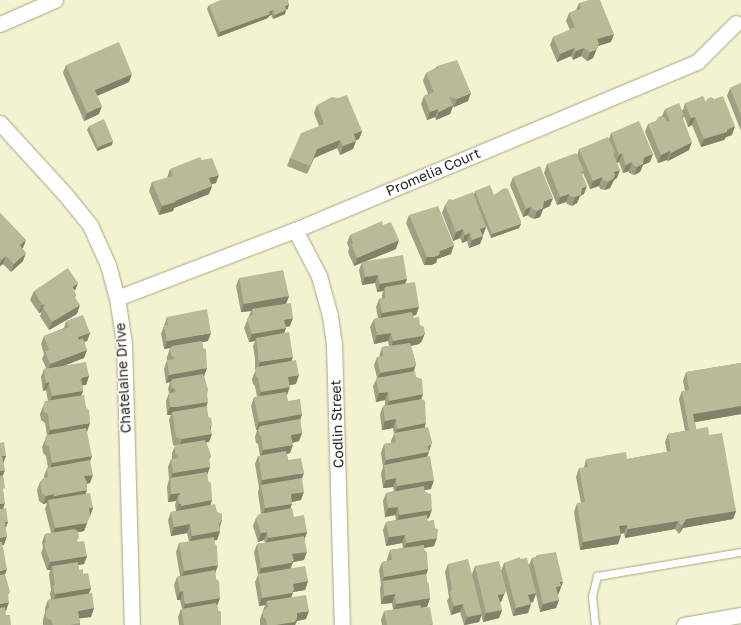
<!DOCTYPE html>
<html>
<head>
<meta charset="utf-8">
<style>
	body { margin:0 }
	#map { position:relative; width:741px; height:625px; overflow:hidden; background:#f4f3d1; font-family:"Golos Text",sans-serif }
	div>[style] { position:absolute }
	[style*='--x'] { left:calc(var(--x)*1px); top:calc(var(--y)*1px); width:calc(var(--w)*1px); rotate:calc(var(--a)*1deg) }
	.roads { filter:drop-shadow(0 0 1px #a6a585) drop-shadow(0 0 1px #a6a585) }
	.service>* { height:7px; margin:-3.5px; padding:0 3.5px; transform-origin:3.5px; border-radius:3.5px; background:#fff }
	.minor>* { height:15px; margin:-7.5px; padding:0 7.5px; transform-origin:7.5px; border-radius:7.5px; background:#fff }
	.wall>* { inset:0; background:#a09f83 }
	.shaded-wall>* { inset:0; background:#82826a }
	.building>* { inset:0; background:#bab998 }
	span { translate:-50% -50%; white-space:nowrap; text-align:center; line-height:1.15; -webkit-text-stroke:3px #fff; paint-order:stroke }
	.street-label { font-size:14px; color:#27271a }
</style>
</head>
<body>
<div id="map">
	<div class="roads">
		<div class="service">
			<div style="--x:595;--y:625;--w:29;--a:-96"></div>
			<div style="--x:592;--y:596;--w:21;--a:-76"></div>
			<div style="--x:597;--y:576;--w:146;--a:-9.5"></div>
		</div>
		<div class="minor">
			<div style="--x:0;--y:24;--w:60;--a:-23.6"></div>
			<div style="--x:0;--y:123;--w:95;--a:47.6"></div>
			<div style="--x:64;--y:193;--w:41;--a:50.9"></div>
			<div style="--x:90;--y:225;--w:44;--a:65.8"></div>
			<div style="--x:108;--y:265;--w:34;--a:75"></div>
			<div style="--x:117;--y:298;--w:46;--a:81.2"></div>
			<div style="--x:124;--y:343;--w:282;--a:88.4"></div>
			<div style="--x:295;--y:230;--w:52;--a:62.4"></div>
			<div style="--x:319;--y:276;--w:41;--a:74.6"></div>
			<div style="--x:330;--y:316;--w:28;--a:82"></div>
			<div style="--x:334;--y:344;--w:281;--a:88.4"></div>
			<div style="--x:117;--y:298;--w:191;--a:-20.9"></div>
			<div style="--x:295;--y:230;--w:436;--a:-22.7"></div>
			<div style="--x:697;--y:62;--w:55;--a:-45"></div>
			<div style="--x:684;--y:625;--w:58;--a:-10"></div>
		</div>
	</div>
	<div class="wall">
		<div style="clip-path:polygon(579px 3px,611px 42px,598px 46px,593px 58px,587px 61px,581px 56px,573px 60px,571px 56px,557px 62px,550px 45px,553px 37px,570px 30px,566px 21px,569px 13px,576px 10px)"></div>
		<div style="clip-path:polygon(209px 5px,288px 9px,286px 9px,285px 14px,273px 19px,271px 15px,269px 16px,268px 18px,218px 37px,207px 9px)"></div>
		<div style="clip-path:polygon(66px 65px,129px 82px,97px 96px,99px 114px,84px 121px,63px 73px)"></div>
		<div style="clip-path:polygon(437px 66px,468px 101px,454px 107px,453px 107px,450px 114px,436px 120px,435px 117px,427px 120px,421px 104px,424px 96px,428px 94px,423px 81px,426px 73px,436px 68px)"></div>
		<div style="clip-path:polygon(741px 83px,741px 131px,727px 96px,730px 88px)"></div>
		<div style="clip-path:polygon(706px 102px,732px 135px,726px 137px,724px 140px,701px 147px,692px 125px,688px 127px,684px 116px,683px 119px,689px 150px,668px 161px,667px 160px,658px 163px,645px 132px,648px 124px,656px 121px,662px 116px,665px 109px,683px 110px,685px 103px)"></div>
		<div style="clip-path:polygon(317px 105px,362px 131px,359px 139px,356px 140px,353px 149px,340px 155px,337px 148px,314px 158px,307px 174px,287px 166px,290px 158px,319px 126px,314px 113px)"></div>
		<div style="clip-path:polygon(89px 126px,112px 145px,97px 151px,87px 130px)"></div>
		<div style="clip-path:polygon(611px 133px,650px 162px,643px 165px,640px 172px,634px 175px,629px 173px,629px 171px,623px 173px,619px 162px,617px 163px,617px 178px,614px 180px,610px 188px,605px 190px,600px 189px,599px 186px,590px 189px,583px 173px,582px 175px,584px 194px,580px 196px,577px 203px,572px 206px,567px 204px,566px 202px,557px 205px,544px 173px,547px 164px,577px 156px,579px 149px,609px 139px)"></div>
		<div style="clip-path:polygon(202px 160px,216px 183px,212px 184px,212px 186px,209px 194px,174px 208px,173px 211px,159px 215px,149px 191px,152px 182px,167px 178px,170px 169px)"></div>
		<div style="clip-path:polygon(513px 177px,550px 206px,543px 209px,540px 217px,534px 219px,529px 217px,528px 215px,523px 217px,510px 185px)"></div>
		<div style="clip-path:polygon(475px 191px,494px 195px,521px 224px,519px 228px,491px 238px,485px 224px,486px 227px,480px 244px,469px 248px,467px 241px,462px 243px,460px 238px,453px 241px,442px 213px,445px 205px,453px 200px,474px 194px)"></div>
		<div style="clip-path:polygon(0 213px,26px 240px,22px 248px,23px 261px,11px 272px,3px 264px,0 266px)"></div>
		<div style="clip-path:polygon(409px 215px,451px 254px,437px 259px,436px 263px,431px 265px,424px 265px,406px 223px)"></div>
		<div style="clip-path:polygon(383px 225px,396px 249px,364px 262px,407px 279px,405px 283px,419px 307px,416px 315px,413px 316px,422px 341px,419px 344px,411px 346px,416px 364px,414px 371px,421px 400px,425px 428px,432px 442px,427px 457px,431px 489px,425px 490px,429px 518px,427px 519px,434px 546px,424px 548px,428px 569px,426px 575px,430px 598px,427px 607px,420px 608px,433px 624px,432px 625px,382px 625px,381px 620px,384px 611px,393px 610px,392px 603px,381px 604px,380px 589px,381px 585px,379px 570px,382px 562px,387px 561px,387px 559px,390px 550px,403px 548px,402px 543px,386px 546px,383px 530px,386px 522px,396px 520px,395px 515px,385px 517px,383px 501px,386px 493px,394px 491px,393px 487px,383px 488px,381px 474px,383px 467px,381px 453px,384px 444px,391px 443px,391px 441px,394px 434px,393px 428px,382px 430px,380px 414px,383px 406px,385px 405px,385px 400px,376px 402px,373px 386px,377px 378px,374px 365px,377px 357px,379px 357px,382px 347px,389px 346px,388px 341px,374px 344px,370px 327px,374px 319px,378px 318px,376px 307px,379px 299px,382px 298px,382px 295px,383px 291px,377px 292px,375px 283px,362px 285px,359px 270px,362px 262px,354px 266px,348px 252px,349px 248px,347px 243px,350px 235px)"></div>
		<div style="clip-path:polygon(239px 278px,289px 296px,286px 304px,290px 326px,286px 327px,284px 333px,292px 361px,296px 384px,289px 385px,286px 395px,288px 401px,302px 414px,300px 421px,302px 433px,299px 441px,292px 443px,290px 453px,287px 454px,288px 460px,302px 478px,301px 500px,292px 502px,290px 509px,294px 517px,307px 532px,305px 538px,304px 560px,293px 562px,291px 568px,308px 581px,305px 590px,293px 592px,291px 597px,306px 619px,297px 621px,295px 625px,260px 625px,260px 619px,265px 605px,259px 606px,255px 582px,258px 575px,254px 552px,257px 544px,265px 543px,264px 540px,258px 542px,253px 526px,256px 518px,261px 514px,258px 493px,259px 488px,255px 464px,258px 456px,260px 456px,258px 444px,256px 443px,255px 437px,257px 430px,256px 430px,251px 406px,254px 397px,257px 397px,255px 386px,253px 384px,252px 379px,256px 369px,255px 369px,255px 359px,253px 346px,255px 341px,249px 342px,244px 328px,251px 311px,241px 312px,236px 286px)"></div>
		<div style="clip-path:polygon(34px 291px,74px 292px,76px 295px,75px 298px,77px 314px,49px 330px,40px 316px,41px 313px,41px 312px,39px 313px,30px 300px)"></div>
		<div style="clip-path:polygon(167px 317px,208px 341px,202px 342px,207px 368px,204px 376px,208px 390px,207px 394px,206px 406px,211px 428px,209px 442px,206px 442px,211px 456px,209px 460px,210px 467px,207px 475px,212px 500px,210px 505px,217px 512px,222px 520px,220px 527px,220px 531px,217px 540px,214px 540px,215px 574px,220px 598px,217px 605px,221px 625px,179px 625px,178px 617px,181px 609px,182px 609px,180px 600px,177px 600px,174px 585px,177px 577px,180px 576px,176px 552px,179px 543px,189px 542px,187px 533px,171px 536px,168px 520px,171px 512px,176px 511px,175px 505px,176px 501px,168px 502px,167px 487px,169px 479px,168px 467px,171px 459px,172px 459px,172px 453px,175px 446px,173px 445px,169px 420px,171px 415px,167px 415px,166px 401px,169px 393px,168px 389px,170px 382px,166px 383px,164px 369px,167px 360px,167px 357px,170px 348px,164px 349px,161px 334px)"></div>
		<div style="clip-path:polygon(66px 321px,90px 333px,87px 341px,84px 342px,87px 350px,84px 358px,66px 365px,89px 376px,86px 385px,82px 385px,83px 391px,81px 396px,87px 431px,90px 461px,90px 483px,87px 484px,87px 490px,85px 494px,93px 508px,84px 531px,78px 532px,77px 542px,87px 556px,84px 564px,78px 565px,79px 570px,83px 574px,91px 588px,89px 593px,94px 608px,91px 617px,79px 618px,80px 623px,80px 625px,43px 625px,43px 620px,45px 612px,45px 608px,48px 600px,51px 599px,50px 594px,51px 590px,49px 575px,50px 570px,47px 570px,41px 553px,43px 548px,42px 542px,45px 534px,51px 533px,45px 509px,47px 503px,43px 504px,39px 501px,37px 490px,40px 482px,44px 478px,44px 476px,47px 468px,48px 467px,46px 456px,43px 453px,42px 447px,47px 435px,45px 423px,41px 420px,40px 414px,43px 406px,48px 401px,46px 390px,43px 391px,41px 377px,44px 369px,46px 368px,42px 359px,44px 354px,41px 344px,44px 336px,64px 328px)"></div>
		<div style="clip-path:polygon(741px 363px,741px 414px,695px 422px,696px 429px,709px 435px,736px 511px,733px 519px,683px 528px,679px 534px,675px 529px,625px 538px,624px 533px,621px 534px,621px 535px,618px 544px,580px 550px,574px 512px,577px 503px,581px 503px,576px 477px,579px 468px,584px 468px,586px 459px,627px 459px,667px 452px,665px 442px,668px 434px,685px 431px,679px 399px,682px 391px,685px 391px,683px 381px,686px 372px)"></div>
		<div style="clip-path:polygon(537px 555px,560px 590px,558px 595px,559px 600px,556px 608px,540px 612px,536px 594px,533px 602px,530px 602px,531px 604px,528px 613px,513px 616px,502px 576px,502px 599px,501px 602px,500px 602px,502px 610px,499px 618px,483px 622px,481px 614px,479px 622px,466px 625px,464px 625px,460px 612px,451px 615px,447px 601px,449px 597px,445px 572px,448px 564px,472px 574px,475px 566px,501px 571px,504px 563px,520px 559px,529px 565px,532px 558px,536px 557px)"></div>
	</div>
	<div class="shaded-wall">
		<div style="clip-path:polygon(289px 4px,288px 9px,283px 11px,285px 6px)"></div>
		<div style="clip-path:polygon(273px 10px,271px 15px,269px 16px,268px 18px,218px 37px,220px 32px)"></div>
		<div style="clip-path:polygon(286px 10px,285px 14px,273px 19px,275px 15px)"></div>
		<div style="clip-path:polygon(614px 34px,611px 42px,598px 46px,593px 58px,587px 61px,590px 52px,597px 39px)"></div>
		<div style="clip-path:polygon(574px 48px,571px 56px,557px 62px,560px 54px)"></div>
		<div style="clip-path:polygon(584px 48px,581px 56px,573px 60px,576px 51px)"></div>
		<div style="clip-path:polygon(132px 74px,129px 82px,92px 98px,95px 90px)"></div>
		<div style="clip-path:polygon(471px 93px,468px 101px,454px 107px,457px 99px)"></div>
		<div style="clip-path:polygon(453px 105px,450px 114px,436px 120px,439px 112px)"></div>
		<div style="clip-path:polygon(102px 106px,99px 114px,84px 121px,87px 113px)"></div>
		<div style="clip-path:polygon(438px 109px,435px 117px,427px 120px,430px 112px)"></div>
		<div style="clip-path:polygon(695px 117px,692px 125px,688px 127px,691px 118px)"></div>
		<div style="clip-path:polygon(735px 126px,732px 135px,726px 137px,724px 140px,701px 147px,704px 139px)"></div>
		<div style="clip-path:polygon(362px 131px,359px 139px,351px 143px,354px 134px)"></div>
		<div style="clip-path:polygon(340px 140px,337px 148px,314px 158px,307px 174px,317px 149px)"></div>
		<div style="clip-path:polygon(113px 141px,112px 145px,97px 151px,98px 147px)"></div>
		<div style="clip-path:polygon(356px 141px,353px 149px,340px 155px,343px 146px)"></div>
		<div style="clip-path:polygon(692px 142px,689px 150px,668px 161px,671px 153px)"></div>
		<div style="clip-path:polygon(670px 151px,667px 160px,658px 163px,661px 155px)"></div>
		<div style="clip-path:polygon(622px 153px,619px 162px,616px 163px,619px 155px)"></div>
		<div style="clip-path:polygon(653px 154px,650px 162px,643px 165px,640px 172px,634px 175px,637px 167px,644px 157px)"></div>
		<div style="clip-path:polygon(632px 162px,629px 171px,623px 173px,626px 165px)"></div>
		<div style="clip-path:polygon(620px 170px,617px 178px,614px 180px,610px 188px,605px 190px,608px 182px,614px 172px)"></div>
		<div style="clip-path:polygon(219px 175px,216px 183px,206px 186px,209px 178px)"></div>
		<div style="clip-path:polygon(602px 177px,599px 186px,590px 189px,593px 181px)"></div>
		<div style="clip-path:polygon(212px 186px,209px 194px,174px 208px,173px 211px,159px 215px,162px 206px)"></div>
		<div style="clip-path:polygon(587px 186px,584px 194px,580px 196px,577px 203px,572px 206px,575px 197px,582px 188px)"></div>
		<div style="clip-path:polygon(569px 194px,566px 202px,557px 205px,560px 197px)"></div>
		<div style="clip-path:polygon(553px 198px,550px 206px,543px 209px,540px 217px,534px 219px,537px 211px,544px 201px)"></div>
		<div style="clip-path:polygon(531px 207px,528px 215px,523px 217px,526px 209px)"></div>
		<div style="clip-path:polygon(521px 224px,519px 228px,491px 238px,492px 234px)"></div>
		<div style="clip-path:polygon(486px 227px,483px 235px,477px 238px,480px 229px)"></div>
		<div style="clip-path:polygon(463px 229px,460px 238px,453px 241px,456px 232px)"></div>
		<div style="clip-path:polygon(470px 233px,467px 241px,462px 243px,465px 235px)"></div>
		<div style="clip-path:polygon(483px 236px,480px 244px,469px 248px,472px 240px)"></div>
		<div style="clip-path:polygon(26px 240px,23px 248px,17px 253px,20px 245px)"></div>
		<div style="clip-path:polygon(399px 240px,396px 249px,354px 266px,357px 258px)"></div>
		<div style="clip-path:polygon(454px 245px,451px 254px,437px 259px,436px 263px,431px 265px,424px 265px,427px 257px)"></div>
		<div style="clip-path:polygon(26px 253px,23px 261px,11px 272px,14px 264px)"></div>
		<div style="clip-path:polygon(6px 256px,3px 264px,0 266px,0 264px,2px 260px)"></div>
		<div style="clip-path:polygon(378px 275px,375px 283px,362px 285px,365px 277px)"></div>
		<div style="clip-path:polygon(407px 279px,404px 287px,385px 287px,383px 291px,377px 292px,380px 284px)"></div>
		<div style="clip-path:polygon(78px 283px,75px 291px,72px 287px)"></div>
		<div style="clip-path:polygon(289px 296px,286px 304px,252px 309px,251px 311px,241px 312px,244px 304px)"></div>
		<div style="clip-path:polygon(44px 304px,41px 312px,39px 313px,42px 305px)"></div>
		<div style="clip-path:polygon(80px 305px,77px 314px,49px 330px,52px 322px)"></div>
		<div style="clip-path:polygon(419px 307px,416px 315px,379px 321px,382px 313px)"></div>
		<div style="clip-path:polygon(293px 318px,290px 326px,281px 328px,284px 320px)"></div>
		<div style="clip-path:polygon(286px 328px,283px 336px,256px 338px,255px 341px,249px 342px,252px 334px)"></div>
		<div style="clip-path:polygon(90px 333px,87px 341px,75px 345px,78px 337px)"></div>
		<div style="clip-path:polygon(211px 333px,208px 341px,164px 349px,167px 341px)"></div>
		<div style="clip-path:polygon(391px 333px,388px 341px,374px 344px,377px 335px)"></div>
		<div style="clip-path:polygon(425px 333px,422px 341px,419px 344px,390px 350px,393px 341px)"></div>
		<div style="clip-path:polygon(87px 350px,84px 358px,47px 372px,50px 364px)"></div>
		<div style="clip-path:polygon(293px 357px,290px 365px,257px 370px,260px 362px)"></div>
		<div style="clip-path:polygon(416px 364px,413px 372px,377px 381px,380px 373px)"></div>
		<div style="clip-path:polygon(207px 368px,204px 376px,171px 381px,170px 382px,166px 383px,169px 375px)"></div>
		<div style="clip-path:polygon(299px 375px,296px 384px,285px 386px,288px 377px)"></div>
		<div style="clip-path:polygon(89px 376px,86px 385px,78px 386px,81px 378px)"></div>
		<div style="clip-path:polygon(49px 382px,46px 390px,43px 391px,46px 383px)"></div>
		<div style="clip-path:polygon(290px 387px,287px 395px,258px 400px,261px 392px)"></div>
		<div style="clip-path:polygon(174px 388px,171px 397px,169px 397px,172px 389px)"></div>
		<div style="clip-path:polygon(83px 391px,80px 399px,49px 405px,52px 396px)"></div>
		<div style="clip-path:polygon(388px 392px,385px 400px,376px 402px,379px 393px)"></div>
		<div style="clip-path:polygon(423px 394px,420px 403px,386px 409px,389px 401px)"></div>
		<div style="clip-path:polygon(208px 402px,205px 410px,172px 412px,171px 415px,167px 415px,170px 407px)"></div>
		<div style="clip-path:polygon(741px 406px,741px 414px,690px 423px,693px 414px)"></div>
		<div style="clip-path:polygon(302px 414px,299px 423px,256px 430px,259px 422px)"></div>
		<div style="clip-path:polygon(396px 419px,393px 428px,382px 430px,385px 421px)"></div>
		<div style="clip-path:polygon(90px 423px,87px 432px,47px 438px,50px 430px)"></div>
		<div style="clip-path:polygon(426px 423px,423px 432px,394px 437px,397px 429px)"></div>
		<div style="clip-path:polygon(212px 424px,209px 433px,212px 434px,209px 442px,179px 448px,182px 439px,210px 427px)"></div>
		<div style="clip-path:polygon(302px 433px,299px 441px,288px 444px,291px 435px)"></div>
		<div style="clip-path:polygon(432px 442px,426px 461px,384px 466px,386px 460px,428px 446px)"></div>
		<div style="clip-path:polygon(293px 445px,290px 453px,260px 458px,263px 450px)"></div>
		<div style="clip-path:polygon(2px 456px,6px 456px,3px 464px)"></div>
		<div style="clip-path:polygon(92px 456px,89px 464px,49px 471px,52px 463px)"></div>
		<div style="clip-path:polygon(210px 467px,207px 475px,170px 481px,173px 473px)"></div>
		<div style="clip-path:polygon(5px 470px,2px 478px,0 479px,0 471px)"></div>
		<div style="clip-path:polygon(304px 473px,301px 481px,261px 485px,262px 480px)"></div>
		<div style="clip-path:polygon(93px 475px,90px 483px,81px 485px,84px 476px)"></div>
		<div style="clip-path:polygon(396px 478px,393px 487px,383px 488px,386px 480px)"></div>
		<div style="clip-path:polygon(434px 480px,431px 489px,394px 495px,397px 486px)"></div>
		<div style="clip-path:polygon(87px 490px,84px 499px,51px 505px,54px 496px)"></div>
		<div style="clip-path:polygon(304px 492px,301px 500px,288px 503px,291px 494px)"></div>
		<div style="clip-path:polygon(181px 493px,178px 496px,176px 501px,168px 502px,171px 494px)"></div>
		<div style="clip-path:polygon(54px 494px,51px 503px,48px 500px,47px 503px,43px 504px,46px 496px)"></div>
		<div style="clip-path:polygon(212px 500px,209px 508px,178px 514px,181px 506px)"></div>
		<div style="clip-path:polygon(5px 503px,2px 512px,0 512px,0 504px)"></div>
		<div style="clip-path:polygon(179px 504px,181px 504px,178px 512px,176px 513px)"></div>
		<div style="clip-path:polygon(292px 504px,289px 512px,262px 517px,265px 508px)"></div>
		<div style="clip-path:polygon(398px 507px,395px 515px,385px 517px,388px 508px)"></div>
		<div style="clip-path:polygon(89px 508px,93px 508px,90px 516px,86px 517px)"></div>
		<div style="clip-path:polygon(432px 510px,429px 518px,396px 524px,399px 515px)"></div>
		<div style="clip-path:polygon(736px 511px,733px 519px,683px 528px,679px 534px,682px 526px,686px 519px)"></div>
		<div style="clip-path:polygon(222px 520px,219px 528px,219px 524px)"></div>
		<div style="clip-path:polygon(678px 521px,675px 529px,625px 538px,628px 529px)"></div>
		<div style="clip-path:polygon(5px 522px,8px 522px,5px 530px)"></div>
		<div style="clip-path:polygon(87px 523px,84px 531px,52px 537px,55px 528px)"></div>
		<div style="clip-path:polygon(190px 524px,187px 533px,171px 536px,174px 527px)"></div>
		<div style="clip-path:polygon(627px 525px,624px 533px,616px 535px,619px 526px)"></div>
		<div style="clip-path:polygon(220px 531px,217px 540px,189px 545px,192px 536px)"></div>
		<div style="clip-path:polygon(267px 532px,264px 540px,258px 542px,261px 533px)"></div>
		<div style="clip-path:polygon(307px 532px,304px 540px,265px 546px,268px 538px)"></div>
		<div style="clip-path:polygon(405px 535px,402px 543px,386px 546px,389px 537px)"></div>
		<div style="clip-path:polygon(621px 535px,618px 544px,580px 550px,583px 542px)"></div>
		<div style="clip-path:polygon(7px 536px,4px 545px,0 545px,0 538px)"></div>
		<div style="clip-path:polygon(437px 538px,434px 546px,403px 552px,406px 543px)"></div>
		<div style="clip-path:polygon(307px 552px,304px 560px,293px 562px,290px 568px,259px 575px,261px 568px,292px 554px)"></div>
		<div style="clip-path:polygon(87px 556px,84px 564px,52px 570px,52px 566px,50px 570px,47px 570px,50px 562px)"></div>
		<div style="clip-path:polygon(218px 565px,215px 574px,181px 580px,184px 571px)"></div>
		<div style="clip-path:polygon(7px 569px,4px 578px,0 578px,0 571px)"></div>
		<div style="clip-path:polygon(428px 569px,425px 578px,383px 581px,384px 577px)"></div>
		<div style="clip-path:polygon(308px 581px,305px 590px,293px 592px,291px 598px,267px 601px,265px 605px,259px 606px,262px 598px,293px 584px)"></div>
		<div style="clip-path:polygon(560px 582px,563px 582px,558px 595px,553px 596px,556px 587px)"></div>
		<div style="clip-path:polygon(91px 588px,88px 596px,53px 602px,56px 594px)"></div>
		<div style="clip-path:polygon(506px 590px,501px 602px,495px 603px,498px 595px)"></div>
		<div style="clip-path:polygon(183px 591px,180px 600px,177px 600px,180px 592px)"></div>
		<div style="clip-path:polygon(536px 593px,533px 602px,525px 604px,528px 595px)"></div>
		<div style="clip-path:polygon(395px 594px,392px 603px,381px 604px,384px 596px)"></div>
		<div style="clip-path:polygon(220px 598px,217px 606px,182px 612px,185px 604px)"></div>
		<div style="clip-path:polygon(430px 598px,427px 607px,393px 612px,396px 604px)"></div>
		<div style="clip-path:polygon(559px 600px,556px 608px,540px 612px,543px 604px)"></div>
		<div style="clip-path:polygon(9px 602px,6px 611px,0 612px,0 604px)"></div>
		<div style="clip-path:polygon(463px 604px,460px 612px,451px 615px,454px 606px)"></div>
		<div style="clip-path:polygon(531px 604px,528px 613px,513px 616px,516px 608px)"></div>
		<div style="clip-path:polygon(94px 608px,91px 617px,75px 619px,78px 611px)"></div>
		<div style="clip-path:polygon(502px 610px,499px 618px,483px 622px,486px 613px)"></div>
		<div style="clip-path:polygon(309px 611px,306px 619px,297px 621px,295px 625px,276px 625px,297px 613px)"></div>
		<div style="clip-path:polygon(482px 614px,479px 622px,464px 625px,467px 617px)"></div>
	</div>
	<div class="building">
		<div style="clip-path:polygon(221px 0,288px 0,289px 4px,285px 6px,286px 10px,275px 15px,273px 10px,269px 12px,270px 14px,220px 32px,209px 5px)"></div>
		<div style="clip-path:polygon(589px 0,600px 0,614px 34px,597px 39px,599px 44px,596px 50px,590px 52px,584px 48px,576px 51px,574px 48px,560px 54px,553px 37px,575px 27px,569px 13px,581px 8px,579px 3px)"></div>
		<div style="clip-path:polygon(119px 42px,132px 74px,95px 90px,102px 106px,87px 113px,66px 65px)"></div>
		<div style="clip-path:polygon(457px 60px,471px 93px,457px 99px,449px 97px,453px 105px,439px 112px,438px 109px,430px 112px,424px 96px,434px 92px,426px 73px,438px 68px,437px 66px)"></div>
		<div style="clip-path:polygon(741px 83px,741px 115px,730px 88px)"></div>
		<div style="clip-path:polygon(347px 95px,362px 131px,354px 134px,356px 141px,343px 146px,340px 140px,317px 149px,310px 166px,290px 158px,301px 133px,324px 124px,317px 105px,332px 97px,338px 98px)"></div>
		<div style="clip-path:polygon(703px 96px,706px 102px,707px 99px,711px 97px,714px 99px,723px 96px,735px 126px,727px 130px,727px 132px,704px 139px,695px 117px,691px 118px,685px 103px)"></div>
		<div style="clip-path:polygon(679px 103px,684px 115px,682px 116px,692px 142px,671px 153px,670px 151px,661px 155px,648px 124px,656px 121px,658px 117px,661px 116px,664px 117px,667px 122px,670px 121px,665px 109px)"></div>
		<div style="clip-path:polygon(104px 119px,113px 141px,98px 147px,89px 126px)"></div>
		<div style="clip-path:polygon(639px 121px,653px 154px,644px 157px,643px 164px,637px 167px,633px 165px,632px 162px,626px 165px,622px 153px,619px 155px,611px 133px)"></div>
		<div style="clip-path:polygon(608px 137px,615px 152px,613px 153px,620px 170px,614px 172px,615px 175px,613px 179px,608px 182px,603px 180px,602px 177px,593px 181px,579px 149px)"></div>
		<div style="clip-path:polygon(576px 153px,584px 171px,581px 172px,587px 186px,582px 188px,581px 195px,575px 197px,570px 196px,569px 194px,560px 197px,547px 164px)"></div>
		<div style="clip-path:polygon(200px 157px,202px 160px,212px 158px,219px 175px,209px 178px,212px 186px,175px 201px,176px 202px,162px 206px,152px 182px,173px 176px,170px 169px)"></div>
		<div style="clip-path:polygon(540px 166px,553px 198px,544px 201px,543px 208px,537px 211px,532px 209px,531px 207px,526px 209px,513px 177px)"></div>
		<div style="clip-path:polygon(490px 185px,494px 195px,504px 188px,508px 189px,521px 221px,521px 224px,492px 234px,475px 191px)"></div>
		<div style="clip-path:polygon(473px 192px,486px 227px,480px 229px,483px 236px,472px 240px,470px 233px,465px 235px,463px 229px,456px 232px,445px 205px,449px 199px,453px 200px)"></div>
		<div style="clip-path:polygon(438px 206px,454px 245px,440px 251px,439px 255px,434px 257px,427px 257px,409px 215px)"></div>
		<div style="clip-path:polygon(0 213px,26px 240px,20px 245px,26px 253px,14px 264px,6px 256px,2px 260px,0 258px)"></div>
		<div style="clip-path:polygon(382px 221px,383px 225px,391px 222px,399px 240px,357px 258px,351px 244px,353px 243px,350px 235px)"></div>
		<div style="clip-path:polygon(403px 255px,407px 279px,380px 284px,378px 275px,365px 277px,362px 262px)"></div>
		<div style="clip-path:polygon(68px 268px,78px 283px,72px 287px,76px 295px,74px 296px,80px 305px,52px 322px,43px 307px,45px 306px,44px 304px,42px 305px,34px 291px)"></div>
		<div style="clip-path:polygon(283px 270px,289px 296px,244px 304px,239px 278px)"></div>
		<div style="clip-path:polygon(415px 282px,419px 307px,382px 313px,379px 299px,385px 298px,385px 287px)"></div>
		<div style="clip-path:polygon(291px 303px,293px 318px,284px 320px,286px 328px,252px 334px,247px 319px,249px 316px,253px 315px,252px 309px)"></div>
		<div style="clip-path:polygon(207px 309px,211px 333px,167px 341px,164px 326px,168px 325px,167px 317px)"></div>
		<div style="clip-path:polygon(412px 312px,413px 318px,419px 317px,420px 325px,424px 327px,425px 333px,422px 336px,393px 341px,391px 333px,377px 335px,374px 319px)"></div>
		<div style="clip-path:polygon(83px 315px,90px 333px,78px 337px,79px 340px,83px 338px,87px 350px,50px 364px,45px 351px,49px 350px,44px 336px,69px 327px,66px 321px)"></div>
		<div style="clip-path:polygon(289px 332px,293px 357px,260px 362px,258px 360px,258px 351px,256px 338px)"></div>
		<div style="clip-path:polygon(202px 341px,203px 348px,206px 349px,207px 368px,169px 375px,167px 360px,175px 359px,171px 355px,170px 349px,172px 346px)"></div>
		<div style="clip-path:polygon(410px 343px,416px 364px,414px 367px,380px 373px,377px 357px,383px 356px,382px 347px)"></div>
		<div style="clip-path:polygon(296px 360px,299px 375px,288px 377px,290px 387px,261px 392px,258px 378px,256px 376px,255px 370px,257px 367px)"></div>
		<div style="clip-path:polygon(86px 362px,89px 376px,81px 378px,83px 391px,52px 396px,49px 382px,46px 383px,44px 369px)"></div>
		<div style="clip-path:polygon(741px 363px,741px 406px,693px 414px,696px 429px,708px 427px,709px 435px,722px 433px,736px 511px,686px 519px,682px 526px,678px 521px,628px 529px,627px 525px,619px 526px,621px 535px,583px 542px,577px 503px,585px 502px,579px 468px,588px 467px,586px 459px,626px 452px,627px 459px,671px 451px,668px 434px,689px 430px,682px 391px,689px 390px,686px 372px)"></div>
		<div style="clip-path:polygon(415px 371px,416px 377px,422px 379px,423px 394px,389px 401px,388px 392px,379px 393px,376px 378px)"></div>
		<div style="clip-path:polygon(203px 374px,208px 390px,207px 393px,208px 402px,177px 407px,170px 407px,169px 393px,176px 392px,174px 388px,172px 389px,171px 381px,173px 379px)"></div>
		<div style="clip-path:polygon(286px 392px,288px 401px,300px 399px,302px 414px,259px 422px,254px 397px)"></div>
		<div style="clip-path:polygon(84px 395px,86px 407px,89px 410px,90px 423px,50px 430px,48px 414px,44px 412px,43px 406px,45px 401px)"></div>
		<div style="clip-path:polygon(422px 399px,425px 401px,426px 423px,397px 429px,396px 419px,385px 421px,383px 406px)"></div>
		<div style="clip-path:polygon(207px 406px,208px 417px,211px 418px,212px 424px,210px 427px,212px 434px,182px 439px,176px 437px,172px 412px)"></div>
		<div style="clip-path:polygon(300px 419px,302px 433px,291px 435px,293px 445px,263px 450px,261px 436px,259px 434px,258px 429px,260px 426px)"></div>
		<div style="clip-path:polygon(428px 427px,432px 442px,431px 445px,428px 446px,429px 452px,386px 460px,384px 444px,396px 442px,394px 433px)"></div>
		<div style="clip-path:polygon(86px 428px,92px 456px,52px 463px,49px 447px,46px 445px,45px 438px,47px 435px)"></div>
		<div style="clip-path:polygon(205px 440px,211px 456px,209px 458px,210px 467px,173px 473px,171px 459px,179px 458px,175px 453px,175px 445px)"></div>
		<div style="clip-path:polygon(4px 442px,6px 456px,2px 456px,5px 470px,0 471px,0 443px)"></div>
		<div style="clip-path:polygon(286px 451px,288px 460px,301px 458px,304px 473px,262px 480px,258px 456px)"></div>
		<div style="clip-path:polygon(430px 456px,434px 480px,397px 486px,396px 478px,386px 480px,384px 465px)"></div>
		<div style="clip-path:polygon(90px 460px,93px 475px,84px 476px,87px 482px,87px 490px,54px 496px,54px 494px,46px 496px,42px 493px,40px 482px,44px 478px,48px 477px,47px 468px)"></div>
		<div style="clip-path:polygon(207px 472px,208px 481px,211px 483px,212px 500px,181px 506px,181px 504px,179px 504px,178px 496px,181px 493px,171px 494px,170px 478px)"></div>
		<div style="clip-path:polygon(3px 475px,5px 488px,3px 489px,5px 503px,0 504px,0 476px)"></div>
		<div style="clip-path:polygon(302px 478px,304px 492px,291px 494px,292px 504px,265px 508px,261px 485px)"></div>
		<div style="clip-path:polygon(424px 486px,425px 492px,431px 494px,432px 510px,399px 515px,398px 507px,388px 508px,386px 493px)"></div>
		<div style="clip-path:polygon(90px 493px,93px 508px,89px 508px,90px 515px,87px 523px,55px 528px,48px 500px)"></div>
		<div style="clip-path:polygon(215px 504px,217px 512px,222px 514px,222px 520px,219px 524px,220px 531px,192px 536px,190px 524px,174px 527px,171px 512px)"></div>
		<div style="clip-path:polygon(6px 508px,8px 522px,5px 522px,7px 536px,0 538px,0 509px)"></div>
		<div style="clip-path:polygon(292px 508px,294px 517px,304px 515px,307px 532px,268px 538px,267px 532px,261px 533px,256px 518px,259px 514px)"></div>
		<div style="clip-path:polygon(427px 515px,427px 521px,434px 520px,435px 528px,438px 529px,437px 538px,406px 543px,405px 535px,389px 537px,386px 522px)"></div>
		<div style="clip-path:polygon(74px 529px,78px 531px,79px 537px,76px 542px,84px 541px,87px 556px,50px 562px,44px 544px,46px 542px,45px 534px)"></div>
		<div style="clip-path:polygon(304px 536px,307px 552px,292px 554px,294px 560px,291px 563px,261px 568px,257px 544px)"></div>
		<div style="clip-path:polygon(214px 537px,215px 544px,217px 546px,218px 565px,184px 571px,179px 543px)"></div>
		<div style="clip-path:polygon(0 542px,2px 542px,7px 569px,0 571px)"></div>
		<div style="clip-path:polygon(424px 545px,424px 550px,427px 552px,428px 569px,384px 577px,382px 562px,392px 560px,390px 550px)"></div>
		<div style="clip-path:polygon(556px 552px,563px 582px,560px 582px,561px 586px,556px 587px,559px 600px,543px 604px,532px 558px,538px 557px,537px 555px)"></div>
		<div style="clip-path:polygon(520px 557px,520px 559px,527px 558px,536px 593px,528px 595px,531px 604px,516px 608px,504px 563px)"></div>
		<div style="clip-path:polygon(468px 559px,482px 614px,467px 617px,463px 604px,454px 606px,450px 593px,452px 589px,448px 564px)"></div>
		<div style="clip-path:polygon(499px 561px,506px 590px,504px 594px,498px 595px,502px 610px,486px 613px,475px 566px)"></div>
		<div style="clip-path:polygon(78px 562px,79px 570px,83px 569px,83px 574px,88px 573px,91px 588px,56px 594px,54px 592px,53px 586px,55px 584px,52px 566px)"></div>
		<div style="clip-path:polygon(305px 566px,308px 581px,293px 584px,294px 590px,292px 593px,262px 598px,258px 574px)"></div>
		<div style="clip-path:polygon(215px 570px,216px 579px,219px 581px,220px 598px,185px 604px,183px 591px,180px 592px,177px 577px)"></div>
		<div style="clip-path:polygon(5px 574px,10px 592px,8px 595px,9px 602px,0 604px,0 575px)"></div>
		<div style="clip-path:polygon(426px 574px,427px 582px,429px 584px,430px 598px,396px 604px,395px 594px,384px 596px,383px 581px)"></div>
		<div style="clip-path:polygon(92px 593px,94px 608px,78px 611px,80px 623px,70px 625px,53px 625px,51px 620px,46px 618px,46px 611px,49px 608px,48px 600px)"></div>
		<div style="clip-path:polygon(306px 595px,309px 611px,297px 613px,297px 618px,295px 622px,276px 625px,267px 625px,266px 619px,263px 617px,263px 611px,268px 607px,267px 601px)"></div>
		<div style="clip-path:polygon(216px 603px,218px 610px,221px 612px,221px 625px,184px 625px,181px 609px)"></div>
		<div style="clip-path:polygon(420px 605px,421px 608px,430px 607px,433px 624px,428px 625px,387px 625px,384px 611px)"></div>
		<div style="clip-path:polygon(5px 607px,6px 615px,10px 615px,11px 625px,0 625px,0 608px)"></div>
	</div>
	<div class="street-label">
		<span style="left:433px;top:172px;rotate:-23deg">Promelia Court</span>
		<span style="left:123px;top:378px;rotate:-93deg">Chatelaine Drive</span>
		<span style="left:337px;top:424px;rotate:-92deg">Codlin Street</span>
	</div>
</div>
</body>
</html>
